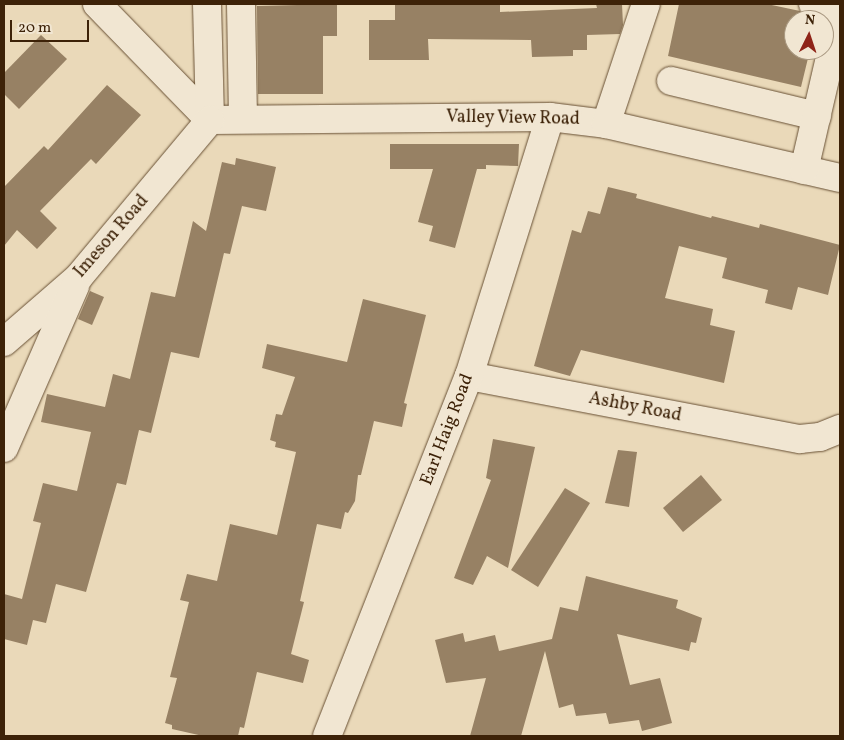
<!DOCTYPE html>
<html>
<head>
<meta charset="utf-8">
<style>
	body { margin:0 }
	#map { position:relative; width:844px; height:740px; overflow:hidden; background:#ead9b9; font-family:Vollkorn,serif }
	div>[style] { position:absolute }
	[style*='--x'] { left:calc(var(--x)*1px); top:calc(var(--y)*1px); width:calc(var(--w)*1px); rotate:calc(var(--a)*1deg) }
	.building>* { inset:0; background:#978164 }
	.roads { filter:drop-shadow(0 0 1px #685034) drop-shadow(0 0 1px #685034) }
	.minor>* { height:28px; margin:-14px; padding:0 14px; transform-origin:14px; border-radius:14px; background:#f1e6d2 }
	span { translate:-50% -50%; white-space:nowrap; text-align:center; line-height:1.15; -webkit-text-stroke:4px #f1e6d2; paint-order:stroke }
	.street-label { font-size:18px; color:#3d2208 }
	.frame { position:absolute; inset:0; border:5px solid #3d2208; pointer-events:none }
	.north { position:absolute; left:784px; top:10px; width:50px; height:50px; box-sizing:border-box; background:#f1e6d2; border:1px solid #a99881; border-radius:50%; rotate:4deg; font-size:14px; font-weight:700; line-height:20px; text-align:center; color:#3d2208 }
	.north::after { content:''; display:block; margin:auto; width:18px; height:22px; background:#8f2418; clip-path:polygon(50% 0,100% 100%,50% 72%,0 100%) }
	.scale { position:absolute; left:10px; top:20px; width:79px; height:22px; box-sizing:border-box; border:2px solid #3d2208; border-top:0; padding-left:6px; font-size:15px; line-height:18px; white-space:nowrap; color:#3d2208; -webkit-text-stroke:4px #f1e6d2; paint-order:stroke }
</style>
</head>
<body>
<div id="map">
	<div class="building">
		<div style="clip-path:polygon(337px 4px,337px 36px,323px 36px,323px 94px,258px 94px,257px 6px)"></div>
		<div style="clip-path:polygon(395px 4px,500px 4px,500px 12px,597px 8px,596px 4px,622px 4px,623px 25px,620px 34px,587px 35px,587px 50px,573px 50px,573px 56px,532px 57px,531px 40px,428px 39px,429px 60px,369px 60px,369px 20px,395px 20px)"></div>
		<div style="clip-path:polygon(679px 4px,767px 4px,800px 11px,811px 20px,794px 20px,794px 50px,810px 50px,801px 87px,668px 56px)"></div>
		<div style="clip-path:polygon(41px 35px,67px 59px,19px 109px,4px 94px,4px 73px)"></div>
		<div style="clip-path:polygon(107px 85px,141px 115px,96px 164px,91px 159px,40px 211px,57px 228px,37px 249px,17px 230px,4px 246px,4px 187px,44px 146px,48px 150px)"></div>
		<div style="clip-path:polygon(390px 144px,519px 144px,518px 166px,486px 165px,486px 169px,477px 169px,455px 248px,429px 241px,433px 226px,418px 222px,433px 169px,390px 169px)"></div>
		<div style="clip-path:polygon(236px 158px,276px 167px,266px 211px,242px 206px,230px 254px,224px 253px,199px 358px,171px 352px,151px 433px,139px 430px,126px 485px,117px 483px,86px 592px,56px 584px,46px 623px,33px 620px,27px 645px,4px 639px,4px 594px,22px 599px,41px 523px,33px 521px,43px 483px,77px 491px,91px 432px,41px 422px,47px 394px,105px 407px,113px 374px,130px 379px,151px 292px,175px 297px,193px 221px,206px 231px,222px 162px,235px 165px)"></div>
		<div style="clip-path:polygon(608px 187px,637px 194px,636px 198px,711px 218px,712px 216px,759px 228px,760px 224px,840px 245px,828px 295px,798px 287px,792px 310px,765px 303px,768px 290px,722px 278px,727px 258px,679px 246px,665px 298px,713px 309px,710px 325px,735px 331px,724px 383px,581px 350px,570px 376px,534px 366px,572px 230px,581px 233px,588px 211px,600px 214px)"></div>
		<div style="clip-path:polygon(90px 291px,104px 297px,92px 325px,78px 319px)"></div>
		<div style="clip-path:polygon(363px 299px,426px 315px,404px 403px,407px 404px,402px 427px,374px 421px,361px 475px,358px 475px,355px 501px,348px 513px,345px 512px,341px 529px,317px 524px,300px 601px,304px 602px,291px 654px,309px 660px,303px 683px,257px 672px,244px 728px,240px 727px,238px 736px,203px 736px,172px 729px,172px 725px,165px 723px,177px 678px,170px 677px,189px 602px,180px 600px,187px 574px,217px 581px,230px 524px,277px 535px,296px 452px,275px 447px,276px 442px,270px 440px,276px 414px,282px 415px,295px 377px,262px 368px,267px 344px,347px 362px)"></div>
		<div style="clip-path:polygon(493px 439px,535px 447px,508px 568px,487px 556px,473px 585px,454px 578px,491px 480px,486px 478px)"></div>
		<div style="clip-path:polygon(618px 450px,637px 452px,629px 507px,605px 503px)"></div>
		<div style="clip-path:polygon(701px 475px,722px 500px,683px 532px,663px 508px)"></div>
		<div style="clip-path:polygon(565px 488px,590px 503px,538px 587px,511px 570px)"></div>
		<div style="clip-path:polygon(586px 576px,678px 600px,676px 608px,702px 618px,696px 643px,691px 642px,689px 651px,617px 634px,630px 685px,660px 678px,672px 723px,642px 731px,639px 720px,609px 724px,606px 713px,576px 716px,573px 704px,559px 708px,545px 651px,521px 736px,470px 736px,486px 678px,446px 683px,435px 640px,463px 633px,465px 642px,495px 635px,499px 651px,552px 639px,560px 607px,578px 611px)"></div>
	</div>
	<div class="roads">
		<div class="minor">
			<div style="--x:97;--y:4;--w:162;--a:45.8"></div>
			<div style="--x:207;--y:4;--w:116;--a:88.5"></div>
			<div style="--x:241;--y:4;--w:115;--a:89"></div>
			<div style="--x:813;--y:4;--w:28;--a:13"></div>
			<div style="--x:671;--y:81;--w:150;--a:13.5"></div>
			<div style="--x:210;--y:120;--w:340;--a:-0.5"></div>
			<div style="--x:550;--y:117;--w:56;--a:7.1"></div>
			<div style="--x:606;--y:124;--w:240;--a:13"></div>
			<div style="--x:606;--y:124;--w:126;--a:-71.6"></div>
			<div style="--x:804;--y:170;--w:160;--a:-77"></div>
			<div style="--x:4;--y:342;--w:98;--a:-40.9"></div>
			<div style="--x:78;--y:278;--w:206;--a:-50.1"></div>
			<div style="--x:469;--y:376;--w:337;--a:10.8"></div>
			<div style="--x:800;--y:439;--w:20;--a:-6"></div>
			<div style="--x:820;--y:437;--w:22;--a:-22"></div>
			<div style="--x:4;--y:448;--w:177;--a:-66.3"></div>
			<div style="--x:327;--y:736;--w:387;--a:-68.5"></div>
			<div style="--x:469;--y:376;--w:271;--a:-72.6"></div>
		</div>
	</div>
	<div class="street-label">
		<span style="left:513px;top:119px;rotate:1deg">Valley View Road</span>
		<span style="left:112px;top:237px;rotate:-49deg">Imeson Road</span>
		<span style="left:635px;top:408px;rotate:11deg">Ashby Road</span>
		<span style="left:448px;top:430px;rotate:-69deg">Earl Haig Road</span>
	</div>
	<div class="frame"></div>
	<div class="north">N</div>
	<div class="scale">20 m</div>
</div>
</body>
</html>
